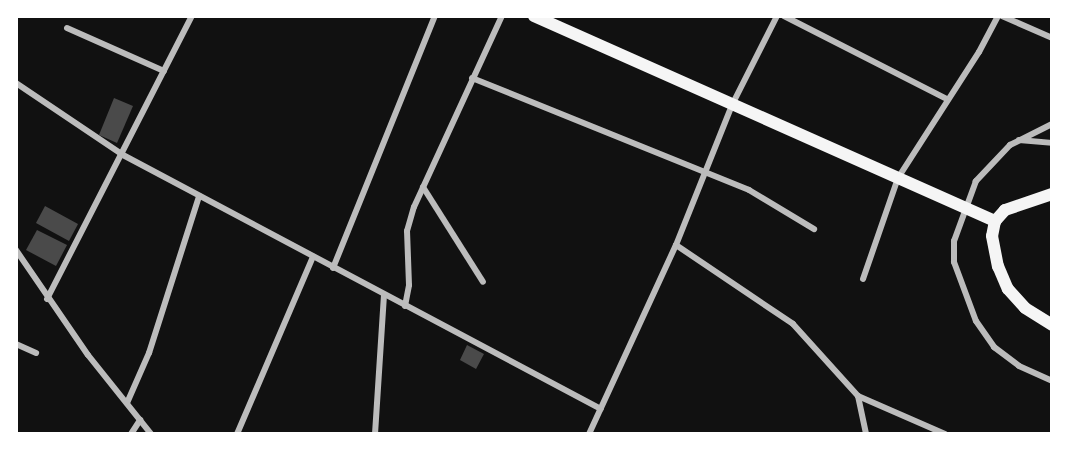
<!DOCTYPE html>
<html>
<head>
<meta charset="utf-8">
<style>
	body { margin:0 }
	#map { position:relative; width:1068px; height:450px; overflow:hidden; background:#111; font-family:"PT Sans Narrow",sans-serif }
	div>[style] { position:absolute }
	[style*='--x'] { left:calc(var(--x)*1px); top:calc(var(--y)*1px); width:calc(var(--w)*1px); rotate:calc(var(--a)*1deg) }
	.building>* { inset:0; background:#4a4a4a }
	.minor>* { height:6px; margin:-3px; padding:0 3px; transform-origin:3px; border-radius:3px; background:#bcbcbc }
	.primary>* { height:12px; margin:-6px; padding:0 6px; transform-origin:6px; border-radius:6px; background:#f5f5f5 }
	span { translate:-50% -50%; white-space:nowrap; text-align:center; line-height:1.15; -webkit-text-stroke:4.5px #fff; paint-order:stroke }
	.frame { position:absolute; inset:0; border:18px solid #fff; pointer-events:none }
</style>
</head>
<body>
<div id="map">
	<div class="building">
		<div style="clip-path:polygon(114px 98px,133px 106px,117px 143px,99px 135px)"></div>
		<div style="clip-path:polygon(45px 206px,78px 224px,69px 241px,36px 223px)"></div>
		<div style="clip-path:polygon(37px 230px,67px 245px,56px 266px,26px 250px)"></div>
		<div style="clip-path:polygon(467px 345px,484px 354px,476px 369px,460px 360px)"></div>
	</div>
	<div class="minor">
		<div style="--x:784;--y:16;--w:183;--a:27"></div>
		<div style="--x:1002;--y:16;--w:55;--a:23.7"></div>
		<div style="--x:67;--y:28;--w:106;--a:23.9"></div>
		<div style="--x:472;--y:78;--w:299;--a:22"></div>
		<div style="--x:749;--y:190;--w:76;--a:31"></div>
		<div style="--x:16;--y:83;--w:129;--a:33.9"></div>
		<div style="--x:123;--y:155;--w:541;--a:27.99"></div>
		<div style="--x:1052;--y:124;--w:47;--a:153.4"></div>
		<div style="--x:1010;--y:145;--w:50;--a:133.4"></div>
		<div style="--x:976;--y:181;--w:64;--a:110.1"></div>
		<div style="--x:954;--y:241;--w:21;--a:90"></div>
		<div style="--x:954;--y:262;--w:63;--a:69.6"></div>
		<div style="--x:976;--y:321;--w:32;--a:55"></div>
		<div style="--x:994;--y:347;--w:31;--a:37"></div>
		<div style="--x:1019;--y:366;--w:36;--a:24"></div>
		<div style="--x:1019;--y:140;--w:33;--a:5"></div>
		<div style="--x:423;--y:187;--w:112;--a:57.7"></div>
		<div style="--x:676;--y:245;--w:141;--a:34"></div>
		<div style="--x:793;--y:324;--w:97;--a:47.9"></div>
		<div style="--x:858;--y:396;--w:39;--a:78"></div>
		<div style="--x:16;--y:250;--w:127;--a:55.6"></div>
		<div style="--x:88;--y:355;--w:101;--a:51.4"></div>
		<div style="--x:333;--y:268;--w:272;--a:-68"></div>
		<div style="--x:863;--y:279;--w:107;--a:-70.9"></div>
		<div style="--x:898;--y:178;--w:150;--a:-57.3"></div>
		<div style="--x:979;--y:52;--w:41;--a:-62.2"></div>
		<div style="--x:47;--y:299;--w:318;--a:-62.9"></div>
		<div style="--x:405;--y:306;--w:21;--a:-79"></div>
		<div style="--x:409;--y:285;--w:54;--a:-92.1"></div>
		<div style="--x:407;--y:231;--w:25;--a:-74"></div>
		<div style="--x:414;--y:207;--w:210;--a:-65.3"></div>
		<div style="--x:16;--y:344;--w:22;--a:24"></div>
		<div style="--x:858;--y:396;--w:95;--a:23.6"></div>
		<div style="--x:127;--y:403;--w:55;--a:-66.3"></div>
		<div style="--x:149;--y:353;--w:165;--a:-72.3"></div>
		<div style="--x:131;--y:434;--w:17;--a:-57"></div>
		<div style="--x:237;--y:434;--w:193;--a:-66.8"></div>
		<div style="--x:375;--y:434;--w:139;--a:-86.3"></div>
		<div style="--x:589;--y:434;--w:208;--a:-65.3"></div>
		<div style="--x:676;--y:245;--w:151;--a:-68.2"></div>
		<div style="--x:732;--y:105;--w:100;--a:-63.2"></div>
	</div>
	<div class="primary">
		<div style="--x:534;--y:16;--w:505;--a:23.97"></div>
		<div style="--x:1052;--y:194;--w:50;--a:161.2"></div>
		<div style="--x:1005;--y:210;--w:15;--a:132"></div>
		<div style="--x:995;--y:221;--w:15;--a:101"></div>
		<div style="--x:992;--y:236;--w:31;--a:79"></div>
		<div style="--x:998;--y:266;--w:25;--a:67"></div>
		<div style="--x:1008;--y:289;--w:25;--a:48"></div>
		<div style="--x:1025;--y:308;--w:32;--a:32"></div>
	</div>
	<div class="frame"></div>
</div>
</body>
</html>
